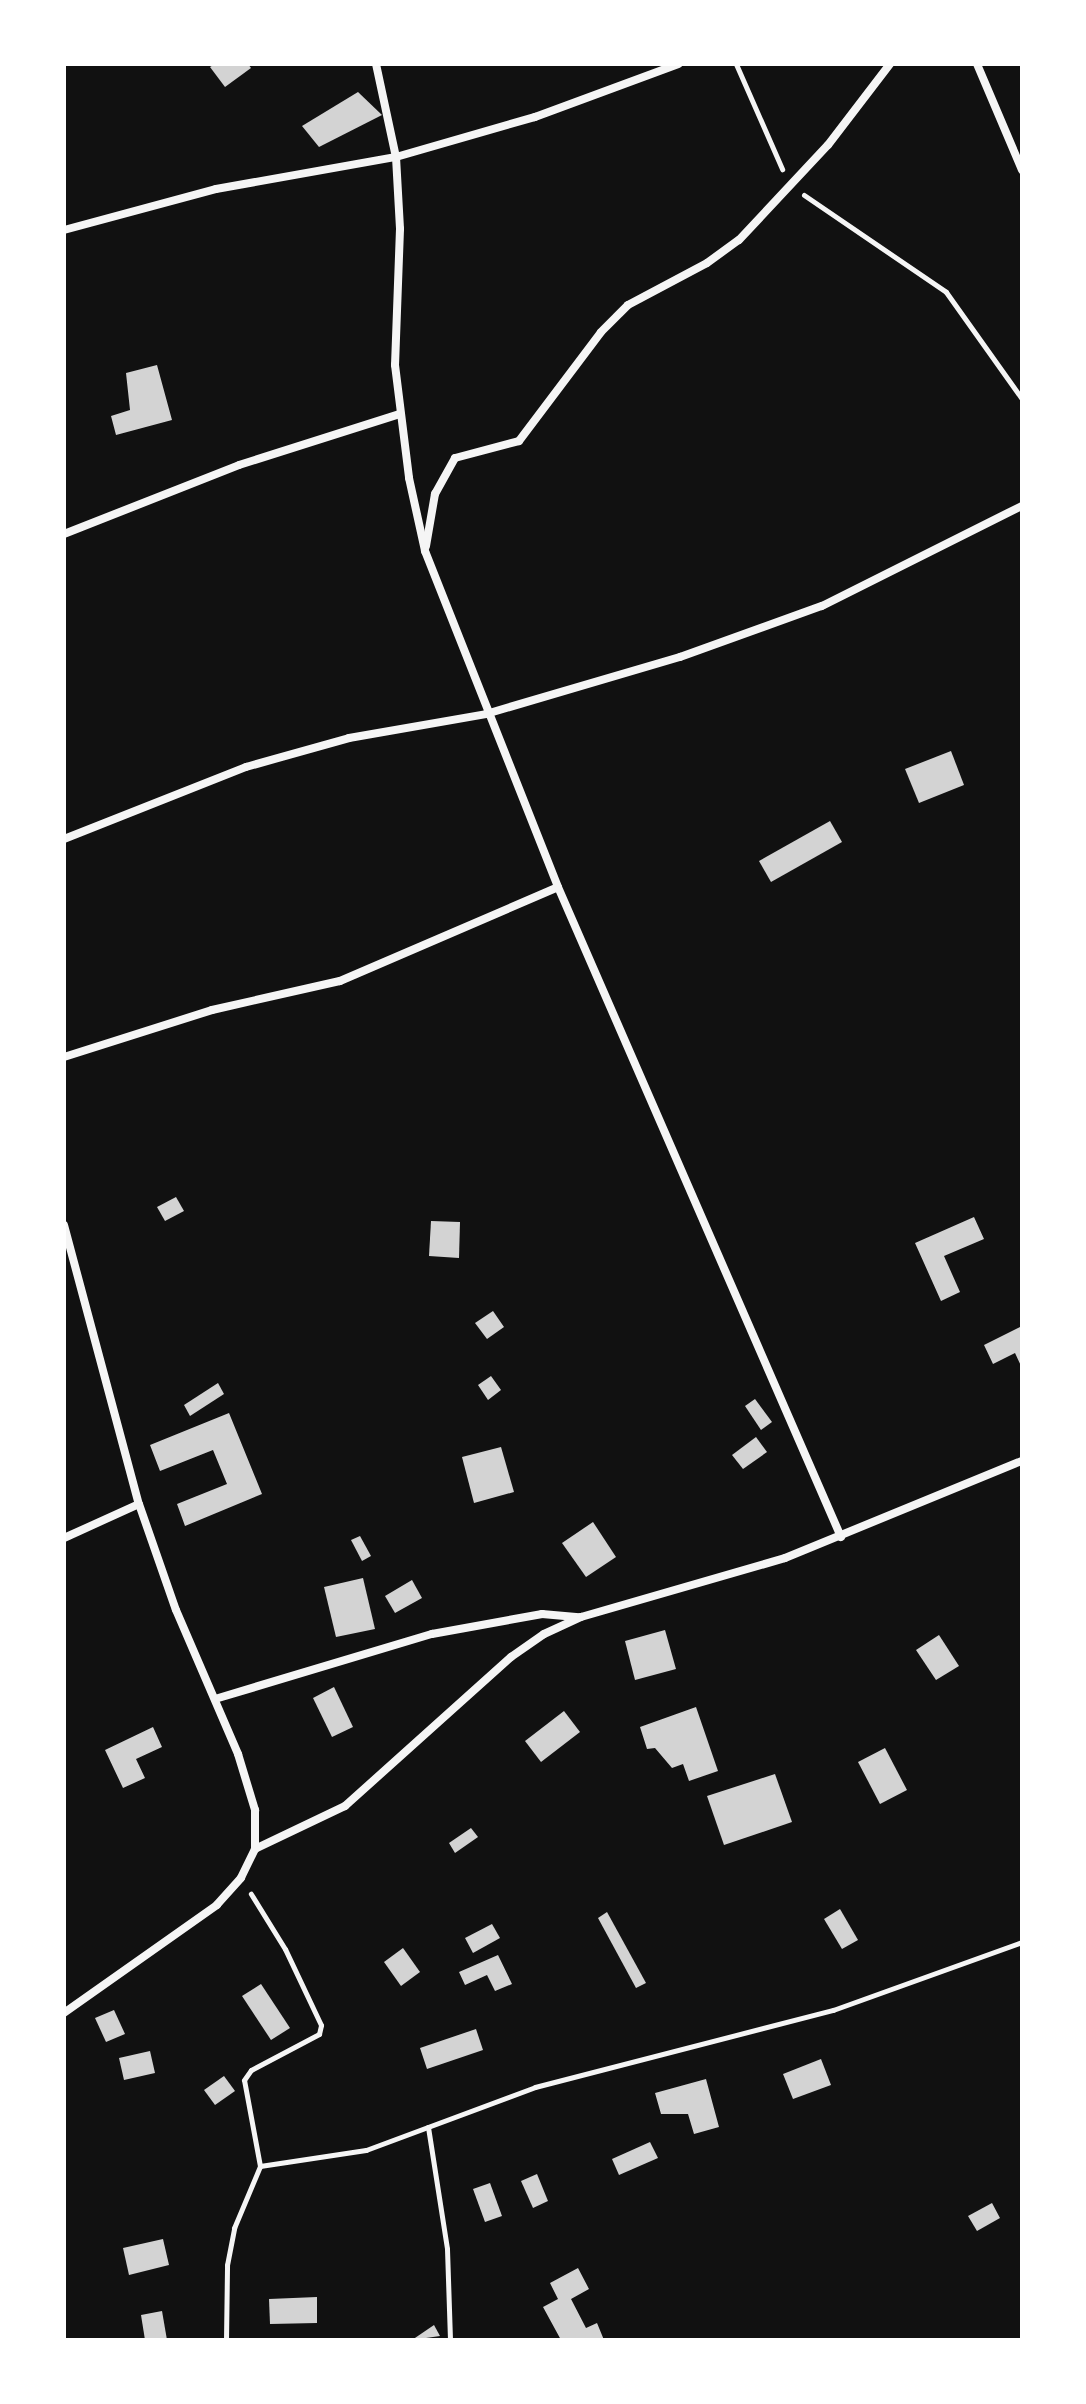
<!DOCTYPE html>
<html>
<head>
<meta charset="utf-8">
<style>
	body { margin:0 }
	#map { position:relative; width:1086px; height:2404px; overflow:hidden; background:#111; font-family:Mulish,sans-serif }
	div>[style] { position:absolute }
	[style*='--x'] { left:calc(var(--x)*1px); top:calc(var(--y)*1px); width:calc(var(--w)*1px); rotate:calc(var(--a)*1deg) }
	.building>* { inset:0; background:#d3d3d3 }
	.path>* { height:5px; margin:-2.5px; padding:0 2.5px; transform-origin:2.5px; border-radius:2.5px; background:#f5f5f5 }
	.minor>* { height:8px; margin:-4px; padding:0 4px; transform-origin:4px; border-radius:4px; background:#f5f5f5 }
	span { translate:-50% -50%; white-space:nowrap; text-align:center; line-height:1.15; -webkit-text-stroke:6px #fff; paint-order:stroke }
	.frame { position:absolute; inset:0; border:66px solid #fff; pointer-events:none }
</style>
</head>
<body>
<div id="map">
	<div class="building">
		<div style="clip-path:polygon(215px 64px,248px 64px,251px 68px,225px 87px,210px 67px)"></div>
		<div style="clip-path:polygon(358px 92px,382px 115px,319px 147px,302px 126px)"></div>
		<div style="clip-path:polygon(157px 365px,172px 420px,116px 435px,111px 416px,130px 410px,126px 373px)"></div>
		<div style="clip-path:polygon(951px 751px,964px 785px,919px 803px,905px 769px)"></div>
		<div style="clip-path:polygon(830px 821px,842px 842px,771px 882px,759px 861px)"></div>
		<div style="clip-path:polygon(176px 1197px,184px 1211px,165px 1221px,157px 1207px)"></div>
		<div style="clip-path:polygon(974px 1217px,984px 1239px,944px 1256px,960px 1292px,941px 1301px,915px 1243px)"></div>
		<div style="clip-path:polygon(431px 1221px,460px 1222px,459px 1258px,429px 1256px)"></div>
		<div style="clip-path:polygon(493px 1311px,504px 1327px,487px 1339px,475px 1323px)"></div>
		<div style="clip-path:polygon(1022px 1326px,1022px 1368px,1015px 1353px,993px 1364px,984px 1345px)"></div>
		<div style="clip-path:polygon(491px 1376px,501px 1390px,488px 1400px,478px 1385px)"></div>
		<div style="clip-path:polygon(218px 1383px,224px 1394px,190px 1416px,184px 1405px)"></div>
		<div style="clip-path:polygon(755px 1399px,772px 1422px,761px 1430px,745px 1406px)"></div>
		<div style="clip-path:polygon(229px 1413px,262px 1494px,185px 1526px,177px 1504px,227px 1484px,213px 1450px,160px 1471px,150px 1445px)"></div>
		<div style="clip-path:polygon(756px 1437px,767px 1452px,743px 1469px,732px 1455px)"></div>
		<div style="clip-path:polygon(501px 1447px,514px 1492px,474px 1503px,462px 1457px)"></div>
		<div style="clip-path:polygon(593px 1522px,616px 1557px,586px 1577px,562px 1543px)"></div>
		<div style="clip-path:polygon(360px 1536px,371px 1556px,362px 1561px,351px 1540px)"></div>
		<div style="clip-path:polygon(363px 1578px,375px 1629px,336px 1637px,324px 1587px)"></div>
		<div style="clip-path:polygon(412px 1580px,422px 1598px,395px 1613px,385px 1596px)"></div>
		<div style="clip-path:polygon(665px 1630px,676px 1669px,635px 1680px,625px 1641px)"></div>
		<div style="clip-path:polygon(939px 1635px,959px 1666px,936px 1680px,916px 1650px)"></div>
		<div style="clip-path:polygon(334px 1687px,353px 1727px,332px 1737px,313px 1698px)"></div>
		<div style="clip-path:polygon(696px 1707px,718px 1771px,689px 1781px,683px 1764px,672px 1768px,655px 1748px,647px 1749px,640px 1727px)"></div>
		<div style="clip-path:polygon(564px 1711px,580px 1732px,541px 1762px,525px 1741px)"></div>
		<div style="clip-path:polygon(153px 1727px,162px 1747px,136px 1759px,145px 1778px,123px 1788px,105px 1750px)"></div>
		<div style="clip-path:polygon(885px 1748px,907px 1790px,880px 1804px,858px 1762px)"></div>
		<div style="clip-path:polygon(775px 1774px,792px 1822px,724px 1845px,707px 1796px)"></div>
		<div style="clip-path:polygon(471px 1828px,478px 1837px,455px 1853px,449px 1843px)"></div>
		<div style="clip-path:polygon(840px 1909px,858px 1940px,842px 1949px,824px 1919px)"></div>
		<div style="clip-path:polygon(607px 1912px,646px 1983px,636px 1988px,598px 1918px)"></div>
		<div style="clip-path:polygon(492px 1924px,500px 1938px,473px 1953px,465px 1938px)"></div>
		<div style="clip-path:polygon(403px 1948px,420px 1972px,401px 1986px,384px 1962px)"></div>
		<div style="clip-path:polygon(498px 1955px,512px 1984px,495px 1991px,487px 1975px,465px 1985px,459px 1972px)"></div>
		<div style="clip-path:polygon(261px 1984px,290px 2028px,271px 2040px,242px 1996px)"></div>
		<div style="clip-path:polygon(114px 2010px,125px 2034px,106px 2042px,95px 2018px)"></div>
		<div style="clip-path:polygon(476px 2029px,483px 2050px,427px 2069px,420px 2048px)"></div>
		<div style="clip-path:polygon(150px 2051px,155px 2073px,124px 2080px,119px 2058px)"></div>
		<div style="clip-path:polygon(821px 2059px,831px 2085px,793px 2099px,783px 2074px)"></div>
		<div style="clip-path:polygon(224px 2076px,235px 2091px,215px 2105px,204px 2090px)"></div>
		<div style="clip-path:polygon(706px 2079px,719px 2127px,694px 2134px,688px 2114px,661px 2114px,655px 2093px)"></div>
		<div style="clip-path:polygon(650px 2142px,658px 2158px,619px 2175px,612px 2159px)"></div>
		<div style="clip-path:polygon(537px 2174px,548px 2201px,533px 2208px,521px 2181px)"></div>
		<div style="clip-path:polygon(490px 2183px,502px 2216px,485px 2222px,473px 2189px)"></div>
		<div style="clip-path:polygon(992px 2203px,1000px 2218px,977px 2231px,968px 2216px)"></div>
		<div style="clip-path:polygon(163px 2239px,169px 2265px,129px 2275px,123px 2248px)"></div>
		<div style="clip-path:polygon(578px 2268px,589px 2289px,571px 2299px,586px 2328px,597px 2323px,604px 2340px,561px 2340px,543px 2307px,558px 2299px,550px 2283px)"></div>
		<div style="clip-path:polygon(317px 2297px,317px 2323px,270px 2324px,269px 2299px)"></div>
		<div style="clip-path:polygon(162px 2311px,167px 2340px,145px 2340px,141px 2315px)"></div>
		<div style="clip-path:polygon(434px 2325px,440px 2336px,412px 2340px)"></div>
	</div>
	<div class="path">
		<div style="--x:736;--y:64;--w:115;--a:66.3"></div>
		<div style="--x:804;--y:195;--w:172;--a:34.3"></div>
		<div style="--x:946;--y:292;--w:131;--a:54.6"></div>
		<div style="--x:428;--y:2127;--w:123;--a:81.1"></div>
		<div style="--x:447;--y:2249;--w:91;--a:88.1"></div>
		<div style="--x:260;--y:2166;--w:107;--a:-8.6"></div>
		<div style="--x:366;--y:2150;--w:180;--a:-20.4"></div>
		<div style="--x:535;--y:2087;--w:308;--a:-14.5"></div>
		<div style="--x:833;--y:2010;--w:201;--a:-19.8"></div>
		<div style="--x:226;--y:2340;--w:75;--a:-89.2"></div>
		<div style="--x:227;--y:2265;--w:38;--a:-79"></div>
		<div style="--x:234;--y:2228;--w:67;--a:-67.2"></div>
		<div style="--x:260;--y:2166;--w:87;--a:-100.5"></div>
		<div style="--x:244;--y:2080;--w:12;--a:-55"></div>
		<div style="--x:251;--y:2070;--w:77;--a:-27.9"></div>
		<div style="--x:319;--y:2034;--w:9;--a:-77"></div>
		<div style="--x:321;--y:2025;--w:84;--a:-115.3"></div>
		<div style="--x:285;--y:1949;--w:65;--a:-121.7"></div>
	</div>
	<div class="minor">
		<div style="--x:376;--y:64;--w:95;--a:77.9"></div>
		<div style="--x:396;--y:157;--w:72;--a:86.8"></div>
		<div style="--x:400;--y:229;--w:136;--a:92.1"></div>
		<div style="--x:395;--y:365;--w:114;--a:82.9"></div>
		<div style="--x:409;--y:478;--w:75;--a:77.6"></div>
		<div style="--x:425;--y:551;--w:361;--a:68.4"></div>
		<div style="--x:558;--y:887;--w:709;--a:66.47"></div>
		<div style="--x:977;--y:64;--w:115;--a:67"></div>
		<div style="--x:64;--y:230;--w:157;--a:-15.1"></div>
		<div style="--x:216;--y:189;--w:183;--a:-10.1"></div>
		<div style="--x:396;--y:157;--w:145;--a:-16.1"></div>
		<div style="--x:535;--y:117;--w:153;--a:-20.3"></div>
		<div style="--x:64;--y:534;--w:188;--a:-21.5"></div>
		<div style="--x:239;--y:465;--w:169;--a:-17.6"></div>
		<div style="--x:426;--y:546;--w:53;--a:-80.2"></div>
		<div style="--x:435;--y:494;--w:41;--a:-60.9"></div>
		<div style="--x:455;--y:458;--w:66;--a:-14.9"></div>
		<div style="--x:519;--y:441;--w:136;--a:-53"></div>
		<div style="--x:601;--y:332;--w:38;--a:-45"></div>
		<div style="--x:628;--y:305;--w:89;--a:-28"></div>
		<div style="--x:707;--y:263;--w:39;--a:-36"></div>
		<div style="--x:739;--y:240;--w:130;--a:-46.9"></div>
		<div style="--x:828;--y:145;--w:102;--a:-52.6"></div>
		<div style="--x:64;--y:839;--w:196;--a:-21.6"></div>
		<div style="--x:246;--y:767;--w:107;--a:-15.7"></div>
		<div style="--x:349;--y:738;--w:139;--a:-9.9"></div>
		<div style="--x:486;--y:714;--w:202;--a:-16.4"></div>
		<div style="--x:680;--y:657;--w:151;--a:-19.8"></div>
		<div style="--x:822;--y:606;--w:224;--a:-26.6"></div>
		<div style="--x:64;--y:1057;--w:155;--a:-17.6"></div>
		<div style="--x:212;--y:1010;--w:131;--a:-12.8"></div>
		<div style="--x:340;--y:981;--w:237;--a:-23.3"></div>
		<div style="--x:64;--y:1225;--w:289;--a:75"></div>
		<div style="--x:139;--y:1504;--w:112;--a:70.8"></div>
		<div style="--x:176;--y:1610;--w:157;--a:66.7"></div>
		<div style="--x:238;--y:1754;--w:59;--a:73.1"></div>
		<div style="--x:255;--y:1810;--w:39;--a:90"></div>
		<div style="--x:255;--y:1849;--w:32;--a:116"></div>
		<div style="--x:241;--y:1878;--w:36;--a:132"></div>
		<div style="--x:217;--y:1905;--w:187;--a:144.8"></div>
		<div style="--x:64;--y:1538;--w:82;--a:-24.4"></div>
		<div style="--x:215;--y:1699;--w:227;--a:-16.7"></div>
		<div style="--x:432;--y:1634;--w:112;--a:-10.3"></div>
		<div style="--x:542;--y:1614;--w:37;--a:5"></div>
		<div style="--x:255;--y:1849;--w:100;--a:-25.5"></div>
		<div style="--x:345;--y:1806;--w:223;--a:-41.9"></div>
		<div style="--x:511;--y:1657;--w:40;--a:-34.9"></div>
		<div style="--x:544;--y:1634;--w:41;--a:-24.7"></div>
		<div style="--x:581;--y:1617;--w:212;--a:-16.1"></div>
		<div style="--x:785;--y:1558;--w:256;--a:-22.3"></div>
	</div>
	<div class="frame"></div>
</div>
</body>
</html>
